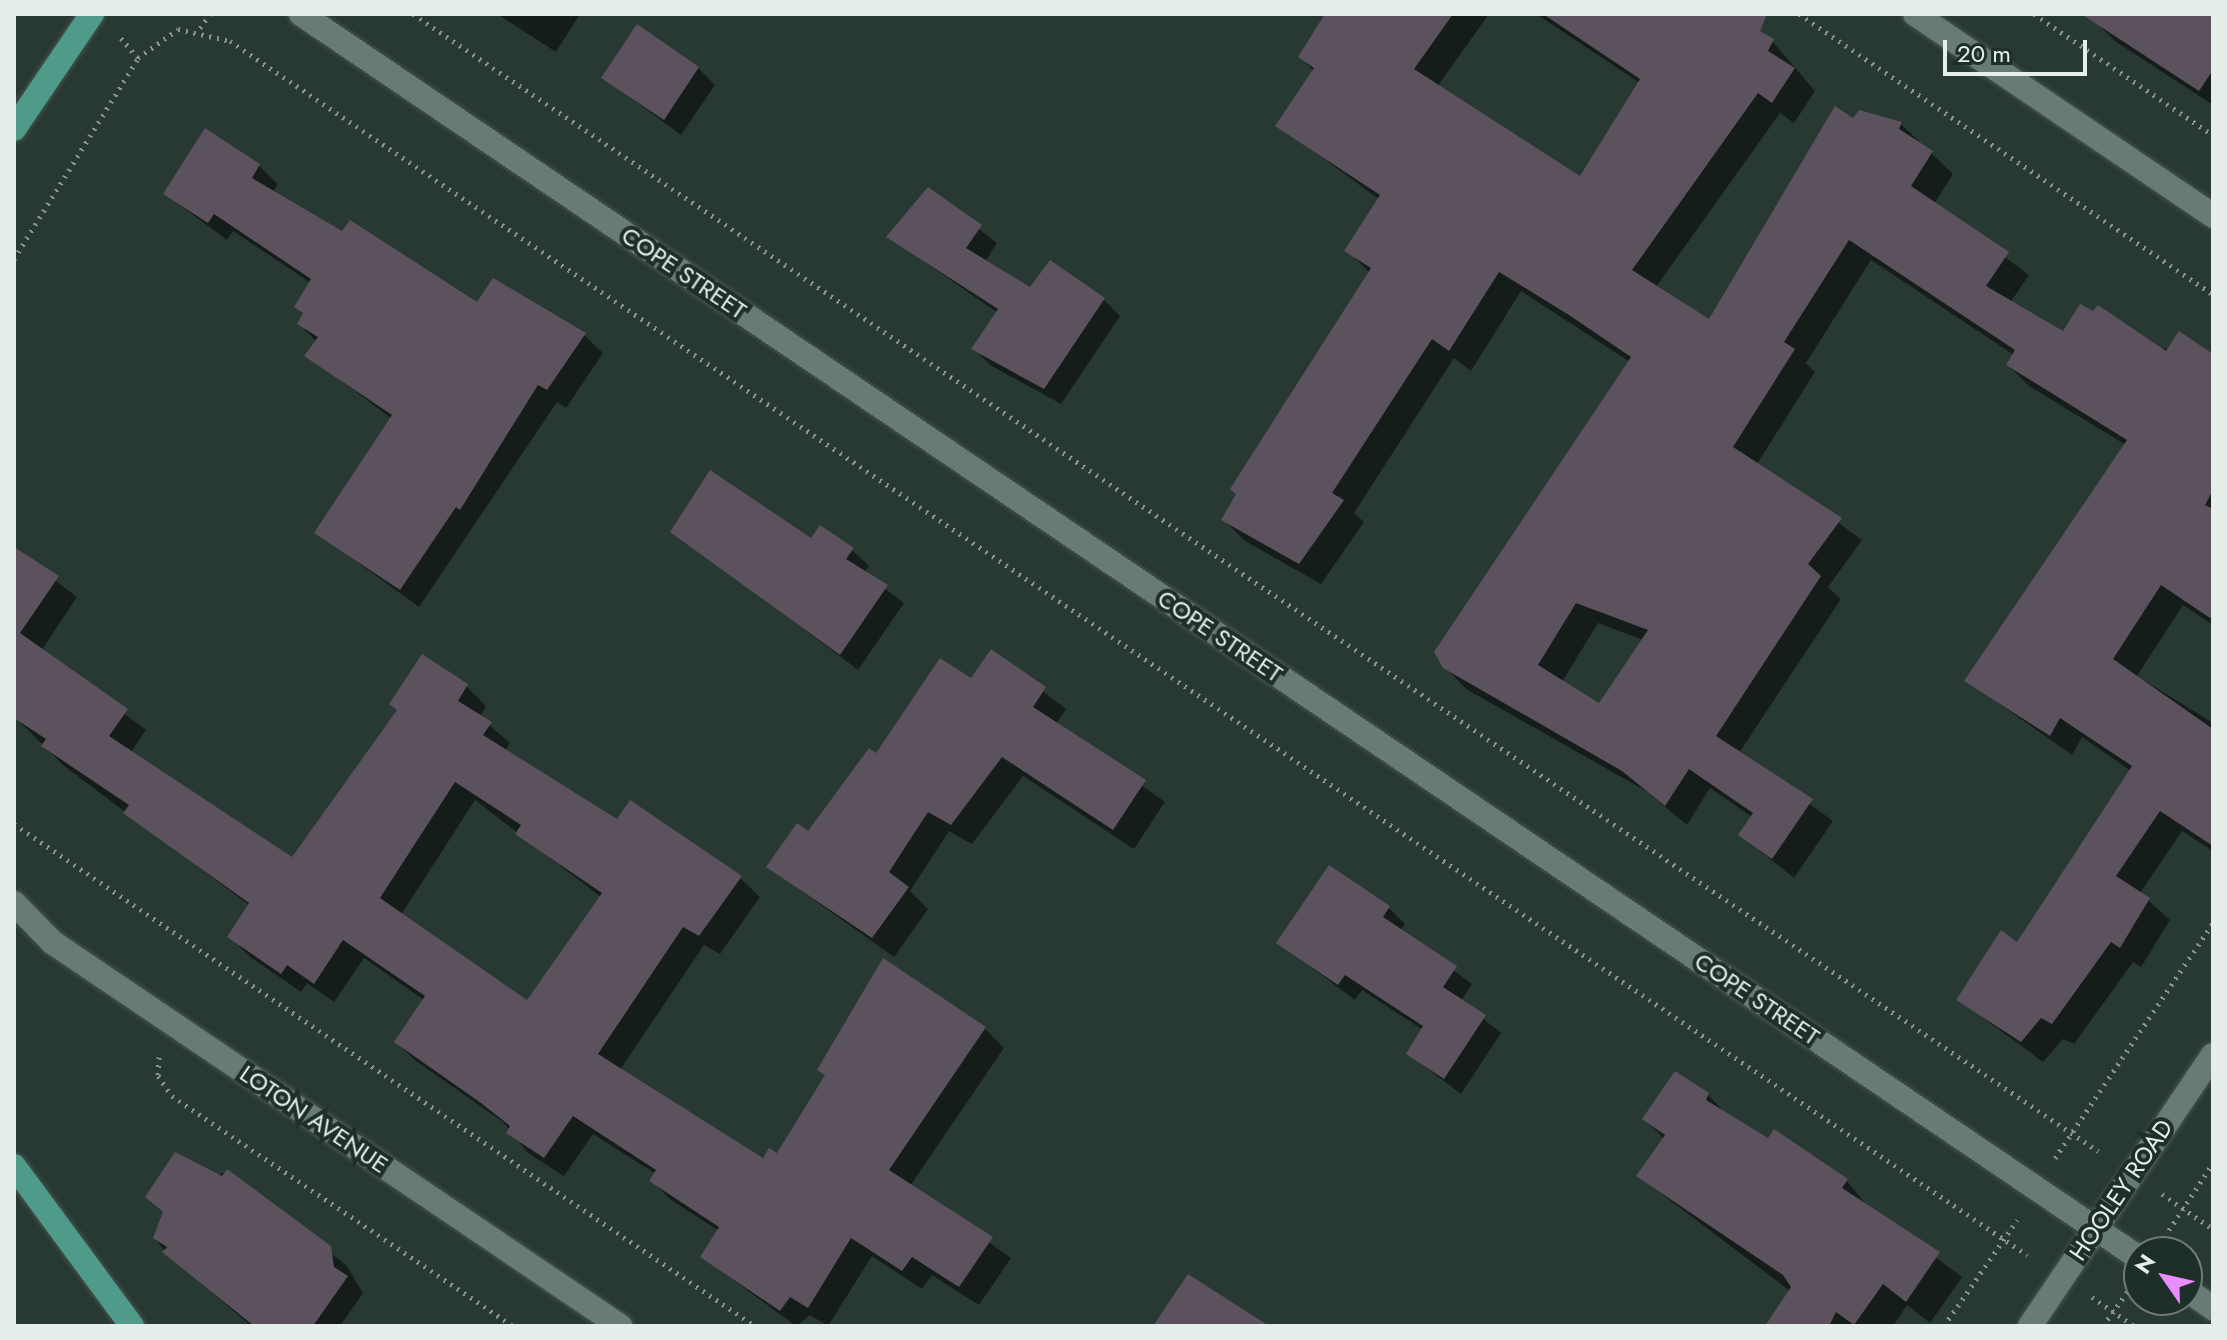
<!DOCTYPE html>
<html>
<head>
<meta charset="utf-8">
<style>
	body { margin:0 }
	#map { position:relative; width:2227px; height:1340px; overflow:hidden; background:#283833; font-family:Jost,sans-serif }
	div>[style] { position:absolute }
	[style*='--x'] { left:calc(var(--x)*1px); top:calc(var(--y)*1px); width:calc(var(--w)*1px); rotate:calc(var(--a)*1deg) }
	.shadow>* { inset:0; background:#0007 }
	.building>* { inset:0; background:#5b525d }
	.path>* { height:5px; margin-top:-2.5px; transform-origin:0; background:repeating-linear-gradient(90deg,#879490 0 2px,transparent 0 8px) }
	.roads { filter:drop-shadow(0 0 2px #475551) drop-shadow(0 0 2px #475551) }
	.minor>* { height:24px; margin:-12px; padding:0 12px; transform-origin:12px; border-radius:12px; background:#697b75 }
	.primary>* { height:24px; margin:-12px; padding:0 12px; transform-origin:12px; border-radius:12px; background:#4d9b88 }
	span { translate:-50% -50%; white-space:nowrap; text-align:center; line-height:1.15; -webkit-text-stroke:8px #1e2e29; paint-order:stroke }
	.street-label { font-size:24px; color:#e5eeeb }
	.frame { position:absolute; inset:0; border:16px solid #e5eeeb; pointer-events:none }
	.north { position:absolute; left:2123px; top:1236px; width:80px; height:80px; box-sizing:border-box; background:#1e2e29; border:2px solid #6e7b77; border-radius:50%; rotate:304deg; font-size:22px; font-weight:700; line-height:32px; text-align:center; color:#e5eeeb }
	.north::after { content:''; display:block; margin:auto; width:28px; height:36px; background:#e98efe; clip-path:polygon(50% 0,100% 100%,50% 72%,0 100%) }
	.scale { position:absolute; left:1943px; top:40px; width:144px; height:36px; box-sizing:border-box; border:4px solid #e5eeeb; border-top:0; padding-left:10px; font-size:24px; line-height:28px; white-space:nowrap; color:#e5eeeb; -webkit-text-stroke:6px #1e2e29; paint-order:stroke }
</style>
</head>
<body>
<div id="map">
	<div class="shadow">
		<div style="clip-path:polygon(497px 14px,580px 14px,556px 52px)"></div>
		<div style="clip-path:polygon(evenodd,1328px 14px,1489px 14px,1437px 87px,1580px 179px,1640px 83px,1536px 14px,1729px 14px,1772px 41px,1815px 91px,1794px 123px,1780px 113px,1656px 287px,1709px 322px,1860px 112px,1901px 124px,1953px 174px,1934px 204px,2029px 275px,2010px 303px,2063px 333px,2213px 356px,2213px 625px,2183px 605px,2137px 676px,2213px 723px,2213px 851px,2182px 831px,2140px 893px,2170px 920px,2141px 967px,2133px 962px,2074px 1044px,2063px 1039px,2043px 1062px,1959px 1000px,2018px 945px,2131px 771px,2082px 737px,2072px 755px,1967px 681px,2126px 445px,2029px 386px,2008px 365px,2014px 355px,1871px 260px,1806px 363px,1815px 372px,1757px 464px,1862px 540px,1828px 587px,1841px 599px,1739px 753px,1833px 821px,1794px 878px,1740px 835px,1752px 817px,1710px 788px,1687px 825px,1646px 791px,1466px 689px,1444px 666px,1630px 362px,1521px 291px,1471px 371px,1454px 358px,1354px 513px,1364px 522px,1321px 584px,1245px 541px,1224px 520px,1370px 273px,1347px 250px,1380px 200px,1278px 125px,1314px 71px,1300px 57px,1328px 14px,1598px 623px,1643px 640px,1599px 705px,1562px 682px,1598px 623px)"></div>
		<div style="clip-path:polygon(2087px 14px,2213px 14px,2213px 105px,2115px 41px)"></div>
		<div style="clip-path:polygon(698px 68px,715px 85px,681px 135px,604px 78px)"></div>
		<div style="clip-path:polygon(259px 166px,278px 184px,273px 192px,343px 234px,478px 305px,584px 335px,603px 353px,566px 408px,557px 402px,419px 607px,317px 533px,392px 419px,307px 355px,317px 342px,299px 324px,304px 315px,296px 307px,311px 283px,233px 231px,227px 240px,165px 194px)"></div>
		<div style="clip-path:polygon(928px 190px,997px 243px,985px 262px,1031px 290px,1103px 299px,1120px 316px,1061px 404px,990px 365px,973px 348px,998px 313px,889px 237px)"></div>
		<div style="clip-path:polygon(673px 531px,852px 550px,869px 566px,864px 573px,904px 603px,858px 670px)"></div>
		<div style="clip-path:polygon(evenodd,14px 549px,77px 597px,41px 651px,146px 730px,131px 752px,293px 860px,466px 686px,486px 706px,480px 717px,510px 743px,505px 751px,618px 822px,740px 878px,760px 897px,720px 954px,704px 945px,620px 1070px,763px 1161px,984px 1028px,1004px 1048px,910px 1186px,1011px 1258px,979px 1305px,932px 1275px,922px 1289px,872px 1256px,828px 1326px,810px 1315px,796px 1326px,702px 1257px,719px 1231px,671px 1200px,652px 1181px,656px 1174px,593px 1134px,564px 1176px,528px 1153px,503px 1122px,416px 1061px,396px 1042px,424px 1000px,364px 958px,334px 1002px,307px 983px,301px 992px,249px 956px,229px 936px,250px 906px,63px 765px,14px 716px,14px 549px,475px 800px,601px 897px,528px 1003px,401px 915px,475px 800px)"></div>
		<div style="clip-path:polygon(991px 652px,1066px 709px,1056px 724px,1165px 802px,1134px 849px,1023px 776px,972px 844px,949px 831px,910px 891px,928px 909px,894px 957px,768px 867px,808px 834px,877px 756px,972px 681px)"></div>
		<div style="clip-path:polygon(1389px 908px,1405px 924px,1400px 931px,1472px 984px,1461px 1001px,1501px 1033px,1461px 1094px,1408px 1054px,1423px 1030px,1362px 990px,1355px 1000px,1279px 943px)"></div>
		<div style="clip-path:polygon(1708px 1095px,1730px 1118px,1768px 1141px,1774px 1132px,1847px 1181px,1868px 1207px,1962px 1277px,1930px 1323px,1907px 1305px,1893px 1326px,1767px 1326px,1790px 1291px,1638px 1176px,1664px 1139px,1645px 1119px)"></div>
		<div style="clip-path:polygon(227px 1172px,346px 1265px,363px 1293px,340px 1326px,251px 1326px,165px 1252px,155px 1238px,164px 1214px,147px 1197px)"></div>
	</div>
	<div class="building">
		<div style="clip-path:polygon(evenodd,1325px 14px,1453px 14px,1414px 69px,1580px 176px,1640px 79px,1543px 14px,1767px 14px,1760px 31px,1774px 39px,1768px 51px,1795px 68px,1772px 103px,1758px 93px,1632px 270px,1709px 319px,1835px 106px,1853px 118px,1859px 110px,1902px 122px,1899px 129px,1933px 151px,1911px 186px,2009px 252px,1986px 286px,2063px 331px,2080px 304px,2093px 311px,2098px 305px,2166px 351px,2179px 331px,2213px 354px,2213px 490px,2205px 505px,2213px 509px,2213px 620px,2161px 585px,2113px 659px,2213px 729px,2213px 846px,2160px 811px,2116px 876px,2150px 898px,2120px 948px,2111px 942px,2052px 1024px,2041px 1018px,2021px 1042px,1956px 1000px,2001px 930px,2017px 942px,2132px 766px,2060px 718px,2050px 736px,1964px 681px,2127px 440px,2006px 365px,2015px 350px,1849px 240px,1784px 342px,1795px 349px,1733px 447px,1842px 518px,1808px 564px,1821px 576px,1716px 736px,1813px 799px,1772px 859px,1738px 835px,1753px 813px,1689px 769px,1665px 806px,1622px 771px,1443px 668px,1434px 652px,1631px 357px,1569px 315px,1499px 272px,1449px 351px,1432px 339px,1332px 493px,1344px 500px,1299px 564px,1221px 520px,1236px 494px,1230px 489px,1371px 268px,1344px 251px,1380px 195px,1275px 126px,1314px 68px,1298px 57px,1325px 14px,1576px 603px,1648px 630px,1599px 703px,1538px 665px,1576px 603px)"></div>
		<div style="clip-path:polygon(2081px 14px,2213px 14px,2213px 70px,2199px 91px)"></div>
		<div style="clip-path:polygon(637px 24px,699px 67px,664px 120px,601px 78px)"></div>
		<div style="clip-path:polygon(205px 128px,260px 164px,252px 178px,342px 231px,350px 220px,477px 302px,493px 278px,586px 333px,547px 390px,538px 385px,460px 510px,456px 507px,400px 590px,314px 533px,392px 415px,304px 356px,318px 337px,297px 324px,303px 313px,294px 307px,311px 279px,214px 214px,208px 223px,163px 194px)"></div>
		<div style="clip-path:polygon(928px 187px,982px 225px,966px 248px,1030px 287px,1050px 260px,1105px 298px,1044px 389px,971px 349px,998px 309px,886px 237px)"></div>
		<div style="clip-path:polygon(710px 470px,811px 538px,820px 525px,854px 548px,846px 559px,888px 585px,840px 655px,670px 532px)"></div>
		<div style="clip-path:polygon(evenodd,14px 547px,59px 576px,20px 633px,128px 709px,109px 736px,292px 857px,397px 710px,389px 704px,422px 654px,468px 684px,458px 701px,492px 722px,483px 735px,617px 819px,630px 800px,742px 876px,699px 936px,683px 927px,598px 1054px,763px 1158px,769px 1148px,777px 1153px,825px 1075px,817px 1070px,883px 958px,986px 1027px,889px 1170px,993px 1237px,959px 1287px,912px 1257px,902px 1271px,851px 1238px,808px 1308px,790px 1297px,780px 1311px,700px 1257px,719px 1227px,649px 1181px,656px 1170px,573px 1116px,544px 1158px,506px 1133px,510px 1126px,481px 1103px,394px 1042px,425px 996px,343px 940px,314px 984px,287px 965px,281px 974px,227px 937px,249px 903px,123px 813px,129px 805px,41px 746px,46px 739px,14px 718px,14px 547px,455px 782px,521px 825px,515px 834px,602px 893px,527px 1000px,380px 898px,455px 782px)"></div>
		<div style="clip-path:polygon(991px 649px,1046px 687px,1033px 707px,1146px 780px,1113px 830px,1002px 757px,951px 825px,928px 812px,889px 872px,909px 887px,872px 938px,766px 867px,797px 823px,808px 831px,869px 748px,876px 753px,940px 658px,971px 678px)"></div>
		<div style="clip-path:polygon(1329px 865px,1390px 906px,1383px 917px,1457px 966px,1443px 987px,1486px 1015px,1444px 1079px,1406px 1054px,1423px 1026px,1345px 975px,1338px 985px,1276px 943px)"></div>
		<div style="clip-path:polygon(1675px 1071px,1709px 1093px,1706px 1100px,1768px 1138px,1774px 1129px,1848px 1179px,1842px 1188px,1940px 1252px,1906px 1302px,1883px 1284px,1854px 1325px,1836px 1312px,1829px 1326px,1765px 1326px,1791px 1287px,1783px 1275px,1636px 1176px,1665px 1135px,1642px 1119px)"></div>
		<div style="clip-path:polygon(175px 1152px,222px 1176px,227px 1169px,331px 1246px,334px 1267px,348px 1276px,313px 1326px,254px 1326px,162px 1252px,167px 1247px,153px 1238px,163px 1212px,145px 1197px)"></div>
		<div style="clip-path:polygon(1188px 1274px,1269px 1326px,1153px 1326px)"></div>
	</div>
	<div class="path">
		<div style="--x:413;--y:14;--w:2033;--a:34.01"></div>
		<div style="--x:1799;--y:14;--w:500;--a:34.1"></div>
		<div style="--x:2034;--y:14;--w:216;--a:34.1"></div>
		<div style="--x:200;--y:28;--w:17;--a:-54"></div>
		<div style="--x:121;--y:38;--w:26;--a:50"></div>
		<div style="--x:14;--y:259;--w:236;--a:-58.3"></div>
		<div style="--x:138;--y:58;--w:49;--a:-35.9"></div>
		<div style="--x:178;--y:29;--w:53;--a:13"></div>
		<div style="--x:230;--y:41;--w:2169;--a:34.04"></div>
		<div style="--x:14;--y:824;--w:895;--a:34.12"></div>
		<div style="--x:159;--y:1057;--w:19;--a:93"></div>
		<div style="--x:158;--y:1076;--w:24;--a:55"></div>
		<div style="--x:172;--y:1096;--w:411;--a:34"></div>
		<div style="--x:2055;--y:1158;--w:283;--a:-56.1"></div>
		<div style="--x:2162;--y:1194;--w:62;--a:34.5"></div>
		<div style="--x:2169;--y:1230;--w:80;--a:-56.7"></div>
		<div style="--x:2092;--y:1297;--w:51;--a:34.6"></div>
		<div style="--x:1944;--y:1326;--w:129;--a:-55.4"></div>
		<div style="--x:2103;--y:1326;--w:43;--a:-54.5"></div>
	</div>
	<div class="roads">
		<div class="minor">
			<div style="--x:301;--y:14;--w:2219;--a:34.09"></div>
			<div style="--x:1915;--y:14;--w:360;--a:34.1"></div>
			<div style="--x:14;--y:903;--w:54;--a:45.7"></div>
			<div style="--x:52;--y:942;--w:686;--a:34.06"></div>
			<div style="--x:2187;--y:1290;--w:32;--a:35"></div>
			<div style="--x:2030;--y:1326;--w:327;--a:-56"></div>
		</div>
		<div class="primary">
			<div style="--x:14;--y:129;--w:139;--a:-55.9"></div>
			<div style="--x:14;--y:1166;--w:199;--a:53.6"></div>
		</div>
	</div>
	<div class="street-label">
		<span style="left:684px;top:273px;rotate:34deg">COPE STREET</span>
		<span style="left:1220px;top:636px;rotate:34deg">COPE STREET</span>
		<span style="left:1757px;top:999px;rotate:34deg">COPE STREET</span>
		<span style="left:314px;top:1119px;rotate:34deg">LOTON AVENUE</span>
		<span style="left:2121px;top:1190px;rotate:-56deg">HOOLEY ROAD</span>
	</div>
	<div class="frame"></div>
	<div class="north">N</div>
	<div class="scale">20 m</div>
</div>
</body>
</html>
